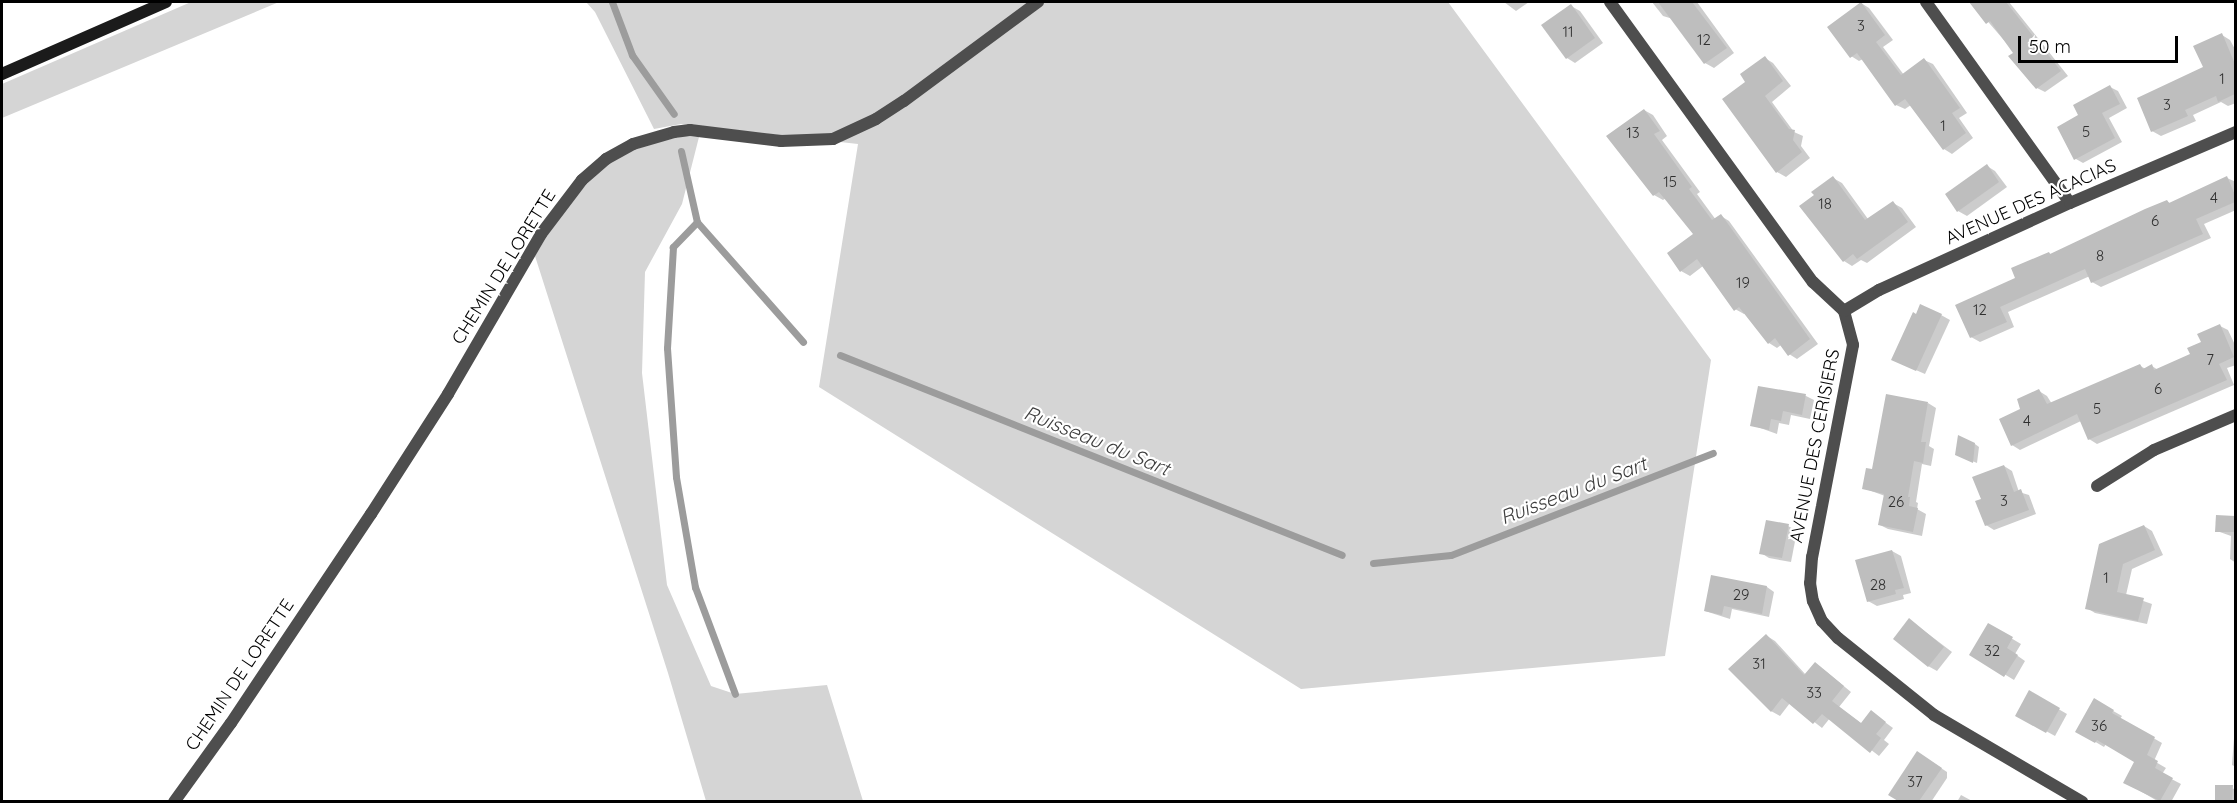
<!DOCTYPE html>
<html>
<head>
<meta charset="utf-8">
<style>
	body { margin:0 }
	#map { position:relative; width:2237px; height:803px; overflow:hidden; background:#fff; font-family:Quicksand,sans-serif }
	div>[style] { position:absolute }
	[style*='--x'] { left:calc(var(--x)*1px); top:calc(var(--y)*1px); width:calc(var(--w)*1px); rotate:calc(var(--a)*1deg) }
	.green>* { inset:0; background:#d5d5d5 }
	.shadow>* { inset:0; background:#0003 }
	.stream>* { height:7px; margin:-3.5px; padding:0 3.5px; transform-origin:3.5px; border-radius:3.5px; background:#9c9c9c }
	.building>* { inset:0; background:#bebebe }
	.street>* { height:12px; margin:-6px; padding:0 6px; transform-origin:6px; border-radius:6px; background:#4e4e4e }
	.secondary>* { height:12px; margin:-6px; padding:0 6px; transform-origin:6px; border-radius:6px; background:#1b1b1b }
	span { translate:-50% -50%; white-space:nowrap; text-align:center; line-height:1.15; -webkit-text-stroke:4.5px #fff; paint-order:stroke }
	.number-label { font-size:15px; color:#303030 }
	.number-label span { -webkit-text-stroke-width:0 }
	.street-label { font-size:18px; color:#000 }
	.water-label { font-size:20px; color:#3d3d3d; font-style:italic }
	.frame { position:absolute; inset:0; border:3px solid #000; pointer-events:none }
	.scale { position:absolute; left:2018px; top:36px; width:160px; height:27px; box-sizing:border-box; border:3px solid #000; border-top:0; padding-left:8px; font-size:18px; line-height:21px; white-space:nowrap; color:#000; -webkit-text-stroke:4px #fff; paint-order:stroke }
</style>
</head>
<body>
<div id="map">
	<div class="green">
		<div style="clip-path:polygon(191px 2px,279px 2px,2px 118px,2px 84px)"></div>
		<div style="clip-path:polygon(586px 2px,1448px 2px,1711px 360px,1665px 656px,1301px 689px,819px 387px,858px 144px,681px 124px,654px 129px,595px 12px)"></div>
		<div style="clip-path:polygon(684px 136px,699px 137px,682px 204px,645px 272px,642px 373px,667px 585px,711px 686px,735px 694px,827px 685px,863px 801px,706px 801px,668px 673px,535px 256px,562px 211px,595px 175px,621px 155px,655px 142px)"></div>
	</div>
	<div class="shadow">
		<div style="clip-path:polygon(1504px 2px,1529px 2px,1516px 11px)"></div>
		<div style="clip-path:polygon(1652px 2px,1697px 2px,1734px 53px,1714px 68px,1705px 63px,1673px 19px,1663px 16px)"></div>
		<div style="clip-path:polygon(1971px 2px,2009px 2px,2068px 76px,2045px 92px,2037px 88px,2015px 53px)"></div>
		<div style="clip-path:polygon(1861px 3px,1869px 8px,1893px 40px,1883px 47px,1904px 75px,1924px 60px,1933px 64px,1967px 113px,1959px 118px,1973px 138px,1952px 154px,1944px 149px,1911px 105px,1905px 109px,1896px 105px,1863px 59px,1859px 61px,1851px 56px)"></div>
		<div style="clip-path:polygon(1571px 6px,1580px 11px,1603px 43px,1575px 63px,1567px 58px)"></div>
		<div style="clip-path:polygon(2222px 35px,2230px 40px,2236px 51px,2236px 103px,2228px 106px,2221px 102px,2193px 115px,2196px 121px,2161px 136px,2152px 131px,2205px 68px)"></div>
		<div style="clip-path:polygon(1765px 58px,1773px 63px,1791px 86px,1772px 102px,1794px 132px,1803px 136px,1801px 146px,1810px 158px,1786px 177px,1777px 172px,1747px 82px)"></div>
		<div style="clip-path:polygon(2110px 87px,2118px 91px,2127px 108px,2109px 118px,2122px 142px,2083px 163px,2076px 159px,2080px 116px)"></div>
		<div style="clip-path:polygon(1644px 110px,1653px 115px,1667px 136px,1662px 140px,1700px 192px,1697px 194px,1716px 220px,1721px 216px,1729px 221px,1818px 344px,1797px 359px,1789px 354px,1781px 345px,1777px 348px,1769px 343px,1746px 313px,1744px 314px,1735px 309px,1703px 266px,1690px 276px,1681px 271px,1695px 235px,1666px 198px,1663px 200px,1654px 195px)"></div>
		<div style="clip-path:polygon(1987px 166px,1995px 171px,2007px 187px,1967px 216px,1958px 211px)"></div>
		<div style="clip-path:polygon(1833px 178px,1842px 183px,1868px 219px,1893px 203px,1902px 208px,1916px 227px,1867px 263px,1861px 260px,1852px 266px,1844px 261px)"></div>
		<div style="clip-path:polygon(2227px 178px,2236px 182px,2236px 210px,2204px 224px,2211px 238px,2101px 287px,2092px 282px,2090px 276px,2008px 312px,2014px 327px,1980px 342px,1971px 337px,2017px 278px,2049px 253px,2052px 255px,2167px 201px,2171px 204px)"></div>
		<div style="clip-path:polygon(1941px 315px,1950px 320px,1925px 374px,1902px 364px)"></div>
		<div style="clip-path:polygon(2220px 326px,2228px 330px,2236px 347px,2236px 365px,2227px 368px,2234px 385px,2097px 444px,2089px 439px,2081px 421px,2020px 450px,2012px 445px,2022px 410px,2039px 391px,2047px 396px,2052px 404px,2140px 366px,2146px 369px,2152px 366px,2158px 370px,2192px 355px)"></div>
		<div style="clip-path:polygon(1759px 387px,1806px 396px,1814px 400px,1810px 419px,1791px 415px,1789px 425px,1779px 423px,1777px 434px,1752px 425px)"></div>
		<div style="clip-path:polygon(1928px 403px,1936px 408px,1929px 446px,1934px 449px,1931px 466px,1922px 464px,1916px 502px,1918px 503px,1917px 509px,1926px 514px,1922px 536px,1888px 529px,1880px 525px,1885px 496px,1863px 488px,1873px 471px)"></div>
		<div style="clip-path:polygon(1975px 444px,1979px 447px,1977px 463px,1957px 455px)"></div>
		<div style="clip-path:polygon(2004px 466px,2012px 471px,2019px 492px,2029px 495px,2036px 514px,1994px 530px,1986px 525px)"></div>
		<div style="clip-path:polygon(2217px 517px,2236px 517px,2236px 563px,2230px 559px,2231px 536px,2217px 531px)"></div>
		<div style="clip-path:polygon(1788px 526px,1797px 531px,1791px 562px,1769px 558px,1761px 553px)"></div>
		<div style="clip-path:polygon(2144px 526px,2152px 531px,2163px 555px,2132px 569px,2126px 595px,2152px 604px,2147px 624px,2095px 613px,2087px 608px)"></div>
		<div style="clip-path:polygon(1892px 551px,1901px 556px,1911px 593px,1903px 595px,1904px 599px,1877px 606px,1868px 601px)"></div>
		<div style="clip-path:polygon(1712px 576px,1767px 587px,1774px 592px,1769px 617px,1732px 609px,1730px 619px,1705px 611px)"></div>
		<div style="clip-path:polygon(1910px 620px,1952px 652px,1937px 671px,1928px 666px)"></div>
		<div style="clip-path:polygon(1989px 625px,2021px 644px,2015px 654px,2025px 661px,2014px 680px,1971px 654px)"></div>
		<div style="clip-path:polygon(1767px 636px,1775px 641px,1806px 675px,1823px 669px,1851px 692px,1839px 707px,1862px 724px,1871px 712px,1893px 728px,1884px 740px,1889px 744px,1879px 756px,1830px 718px,1822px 728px,1790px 703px,1780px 716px,1771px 711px)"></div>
		<div style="clip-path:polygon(2029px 692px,2067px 714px,2055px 736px,2017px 715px)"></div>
		<div style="clip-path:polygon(2094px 700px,2122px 716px,2120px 719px,2162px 743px,2154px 761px,2166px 768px,2162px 774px,2181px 784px,2171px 802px,2159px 802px,2125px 782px,2136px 762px,2106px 744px,2104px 747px,2077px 731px)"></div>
		<div style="clip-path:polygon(2236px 711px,2236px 767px,2232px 765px)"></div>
		<div style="clip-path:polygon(1926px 758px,1947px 772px,1947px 778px,1931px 802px,1900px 802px,1890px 795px)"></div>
		<div style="clip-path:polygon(2217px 787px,2236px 789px,2236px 802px,2216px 802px)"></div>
		<div style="clip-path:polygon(1961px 795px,1974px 802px,1957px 802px)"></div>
	</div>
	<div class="stream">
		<div style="--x:612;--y:2;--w:57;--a:69.3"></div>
		<div style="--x:632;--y:55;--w:72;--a:54.6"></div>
		<div style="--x:681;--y:151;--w:73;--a:77.3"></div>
		<div style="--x:697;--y:222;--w:160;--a:48.5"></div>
		<div style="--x:697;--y:222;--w:35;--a:134"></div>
		<div style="--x:673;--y:247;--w:101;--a:93.4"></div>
		<div style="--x:667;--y:348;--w:129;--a:86"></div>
		<div style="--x:676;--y:477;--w:112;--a:80.2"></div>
		<div style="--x:695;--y:587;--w:114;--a:69.5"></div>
		<div style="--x:840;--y:355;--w:540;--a:21.72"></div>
		<div style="--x:1373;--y:563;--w:78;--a:-5.9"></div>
		<div style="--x:1451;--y:555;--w:281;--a:-21.3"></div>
	</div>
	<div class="building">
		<div style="clip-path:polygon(1658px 2px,1692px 2px,1727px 48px,1704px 64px)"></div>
		<div style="clip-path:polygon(1861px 2px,1885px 35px,1876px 42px,1901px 75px,1924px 58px,1960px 108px,1952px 113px,1966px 133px,1943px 150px,1905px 99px,1895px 106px,1857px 53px,1850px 58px,1827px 27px)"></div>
		<div style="clip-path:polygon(1969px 2px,2006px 2px,2061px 71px,2036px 89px,2008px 56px,2013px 53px,1990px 21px,1986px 24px)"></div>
		<div style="clip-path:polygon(1571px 4px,1595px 38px,1566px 59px,1541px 25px)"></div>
		<div style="clip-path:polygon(2222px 33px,2235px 64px,2235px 94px,2218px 102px,2216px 96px,2185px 110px,2188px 116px,2151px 132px,2137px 98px,2203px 67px,2193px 46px)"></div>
		<div style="clip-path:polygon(1765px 56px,1783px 81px,1765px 96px,1789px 129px,1795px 130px,1793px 140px,1802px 152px,1776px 173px,1722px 99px,1745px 82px,1740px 74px)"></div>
		<div style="clip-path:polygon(2110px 85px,2120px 104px,2102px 113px,2115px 138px,2074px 160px,2057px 127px,2078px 115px,2073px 105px)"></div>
		<div style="clip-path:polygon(1644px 109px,1660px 131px,1654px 134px,1692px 187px,1689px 189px,1712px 220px,1721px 214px,1810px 339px,1788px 356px,1775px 338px,1768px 344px,1739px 307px,1734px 311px,1697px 259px,1680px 272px,1667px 253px,1693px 234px,1659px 192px,1653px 196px,1606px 136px)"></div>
		<div style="clip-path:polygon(1987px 164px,1999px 182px,1957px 212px,1945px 194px)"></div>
		<div style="clip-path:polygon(1833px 176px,1865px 220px,1893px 201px,1908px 222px,1857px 259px,1853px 254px,1843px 262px,1799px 206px,1814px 195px,1811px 192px)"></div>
		<div style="clip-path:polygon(2227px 176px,2235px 195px,2235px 202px,2196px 219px,2203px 234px,2091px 283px,2085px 269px,2000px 307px,2007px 322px,1970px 338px,1955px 305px,2015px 278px,2011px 268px,2049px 252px,2050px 254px,2145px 209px,2167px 200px,2169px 203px)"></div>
		<div style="clip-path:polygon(1920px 304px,1942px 314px,1916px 371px,1891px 360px,1913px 312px,1916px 314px)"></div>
		<div style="clip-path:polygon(2220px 324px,2234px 357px,2219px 364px,2227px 380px,2088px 440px,2077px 414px,2011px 446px,1999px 419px,2020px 409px,2017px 399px,2039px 389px,2047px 404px,2140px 364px,2143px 369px,2152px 364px,2154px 370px,2190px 354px,2187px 348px,2201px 342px,2197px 334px)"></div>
		<div style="clip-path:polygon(1758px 386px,1806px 394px,1802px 415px,1783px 411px,1781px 421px,1771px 419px,1769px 430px,1750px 426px)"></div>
		<div style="clip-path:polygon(1886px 394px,1928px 402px,1921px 442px,1926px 442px,1923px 463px,1914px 461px,1908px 497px,1910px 497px,1909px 506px,1918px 508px,1913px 532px,1878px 525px,1884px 494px,1862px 489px,1866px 468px,1872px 469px)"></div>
		<div style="clip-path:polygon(1958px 435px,1975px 443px,1973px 463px,1955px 455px)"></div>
		<div style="clip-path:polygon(2004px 465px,2014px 492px,2021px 489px,2029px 510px,1985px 526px,1975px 501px,1981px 499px,1972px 477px)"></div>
		<div style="clip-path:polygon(2216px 515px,2235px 516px,2235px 532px,2215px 532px)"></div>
		<div style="clip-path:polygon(1766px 520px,1789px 524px,1782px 558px,1759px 554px)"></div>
		<div style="clip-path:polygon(2144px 525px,2155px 550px,2123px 564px,2117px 592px,2144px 598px,2138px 621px,2085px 609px,2099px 544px)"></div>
		<div style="clip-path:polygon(1892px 550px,1904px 588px,1895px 590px,1896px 594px,1867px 602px,1855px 560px)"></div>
		<div style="clip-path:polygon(1711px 575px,1767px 586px,1762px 614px,1724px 606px,1722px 615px,1704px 611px)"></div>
		<div style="clip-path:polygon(1909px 618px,1944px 647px,1928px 667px,1893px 639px)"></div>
		<div style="clip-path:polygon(1988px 623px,2013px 637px,2007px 648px,2018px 655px,2004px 677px,1969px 655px)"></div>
		<div style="clip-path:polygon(1766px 634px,1804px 675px,1815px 662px,1844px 686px,1832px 701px,1861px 723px,1871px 710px,1886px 722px,1876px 734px,1881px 738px,1870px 753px,1822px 714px,1813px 724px,1782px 698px,1771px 712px,1728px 669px)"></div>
		<div style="clip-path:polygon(2029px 690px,2060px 708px,2046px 733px,2015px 716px)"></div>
		<div style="clip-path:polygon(2094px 698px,2114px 710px,2112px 713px,2155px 737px,2147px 755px,2158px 761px,2155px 768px,2173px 778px,2160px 801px,2123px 783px,2134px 762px,2097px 740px,2095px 743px,2075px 732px)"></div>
		<div style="clip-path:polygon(1917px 751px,1942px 768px,1919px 801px,1898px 801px,1888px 795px)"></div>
		<div style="clip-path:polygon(2215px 785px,2233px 785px,2232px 801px,2215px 801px)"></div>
	</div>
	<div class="street">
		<div style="--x:1610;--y:2;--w:346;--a:54.1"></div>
		<div style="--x:1813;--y:282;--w:42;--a:43.1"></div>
		<div style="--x:1844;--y:311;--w:35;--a:75"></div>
		<div style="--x:1853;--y:345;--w:216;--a:100.9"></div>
		<div style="--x:1812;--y:557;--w:26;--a:94"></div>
		<div style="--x:1810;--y:583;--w:18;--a:81"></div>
		<div style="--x:1813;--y:601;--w:22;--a:66"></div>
		<div style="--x:1822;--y:621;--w:23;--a:47"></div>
		<div style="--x:1838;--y:638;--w:123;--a:38.7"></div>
		<div style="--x:1934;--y:715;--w:172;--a:30.4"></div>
		<div style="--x:1926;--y:2;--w:247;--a:54.4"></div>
		<div style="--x:1844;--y:311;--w:41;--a:-31"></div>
		<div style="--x:1879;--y:290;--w:210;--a:-24.5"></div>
		<div style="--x:2070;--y:203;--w:181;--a:-23.2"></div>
		<div style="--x:2097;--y:486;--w:67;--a:-32.3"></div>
		<div style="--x:2154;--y:450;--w:89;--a:-23.1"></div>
		<div style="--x:174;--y:802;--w:97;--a:-54.2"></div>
		<div style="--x:231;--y:723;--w:252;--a:-56.2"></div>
		<div style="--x:371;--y:514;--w:143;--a:-57.3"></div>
		<div style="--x:448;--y:394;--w:185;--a:-59.8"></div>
		<div style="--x:541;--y:234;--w:68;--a:-52.8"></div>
		<div style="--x:582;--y:180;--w:32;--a:-41"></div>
		<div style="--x:606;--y:159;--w:31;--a:-29"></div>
		<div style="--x:633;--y:144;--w:43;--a:-16.3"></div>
		<div style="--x:674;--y:132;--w:16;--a:-7"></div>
		<div style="--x:690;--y:130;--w:92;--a:6.9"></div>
		<div style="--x:781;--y:141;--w:52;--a:-2.2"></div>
		<div style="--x:833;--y:139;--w:47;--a:-24.9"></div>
		<div style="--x:876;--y:119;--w:33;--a:-33"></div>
		<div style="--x:904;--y:101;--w:167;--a:-36.5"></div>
	</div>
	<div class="secondary">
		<div style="--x:2;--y:74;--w:179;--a:-23.7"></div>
	</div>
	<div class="number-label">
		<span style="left:1861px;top:26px">3</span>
		<span style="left:1568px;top:32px">11</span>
		<span style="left:1704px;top:40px">12</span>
		<span style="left:2222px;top:79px">1</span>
		<span style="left:2167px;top:105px">3</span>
		<span style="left:1943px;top:126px">1</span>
		<span style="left:2086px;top:132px">5</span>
		<span style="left:1633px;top:133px">13</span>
		<span style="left:1670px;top:182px">15</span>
		<span style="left:2214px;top:198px">4</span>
		<span style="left:1825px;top:204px">18</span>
		<span style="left:2155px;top:221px">6</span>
		<span style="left:2100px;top:256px">8</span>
		<span style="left:1743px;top:283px">19</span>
		<span style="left:1980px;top:310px">12</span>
		<span style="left:2210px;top:360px">7</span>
		<span style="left:2158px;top:389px">6</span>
		<span style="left:2097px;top:409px">5</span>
		<span style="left:2027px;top:421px">4</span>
		<span style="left:2004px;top:501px">3</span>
		<span style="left:1896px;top:502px">26</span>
		<span style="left:2106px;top:578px">1</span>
		<span style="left:1878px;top:585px">28</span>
		<span style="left:1741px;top:595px">29</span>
		<span style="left:1992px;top:651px">32</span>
		<span style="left:1759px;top:664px">31</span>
		<span style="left:1814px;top:693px">33</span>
		<span style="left:2099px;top:726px">36</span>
		<span style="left:1915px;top:782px">37</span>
	</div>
	<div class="street-label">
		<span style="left:2031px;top:202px;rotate:-24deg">AVENUE DES ACACIAS</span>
		<span style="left:504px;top:267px;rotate:-58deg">CHEMIN DE LORETTE</span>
		<span style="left:1815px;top:446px;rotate:-79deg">AVENUE DES CERISIERS</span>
		<span style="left:240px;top:675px;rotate:-56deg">CHEMIN DE LORETTE</span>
	</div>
	<div class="water-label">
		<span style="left:1097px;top:440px;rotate:22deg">Ruisseau du Sart</span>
		<span style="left:1573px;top:490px;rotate:-21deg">Ruisseau du Sart</span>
	</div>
	<div class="frame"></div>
	<div class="scale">50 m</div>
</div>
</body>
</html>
